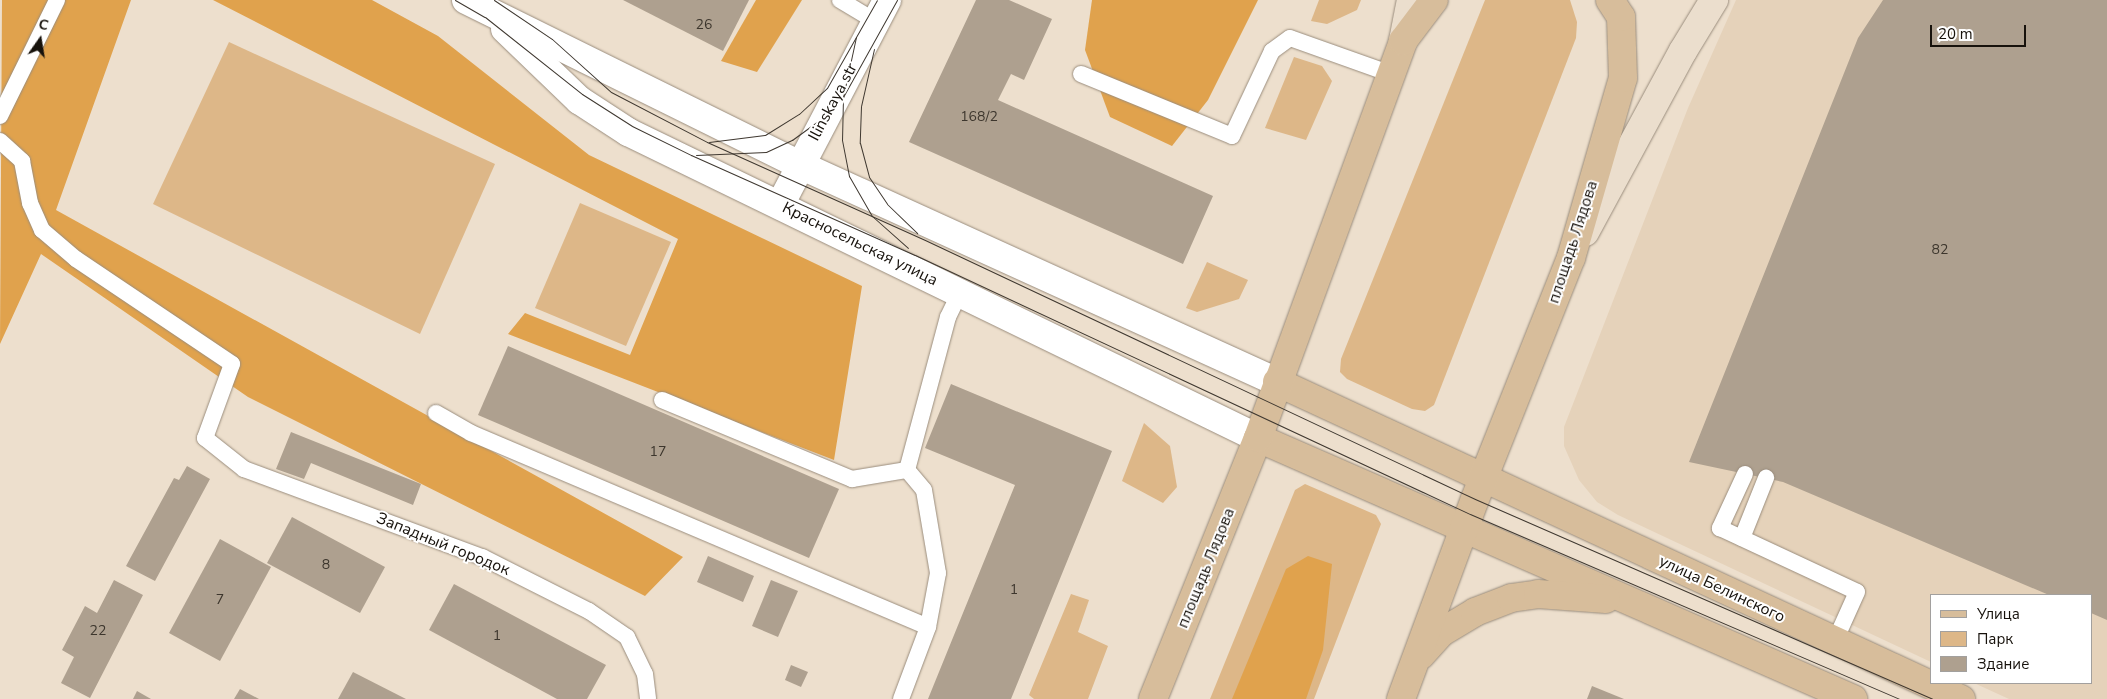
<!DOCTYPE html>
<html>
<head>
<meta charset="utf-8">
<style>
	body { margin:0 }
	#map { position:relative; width:2107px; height:699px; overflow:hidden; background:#eddfcd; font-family:"Nunito Sans",sans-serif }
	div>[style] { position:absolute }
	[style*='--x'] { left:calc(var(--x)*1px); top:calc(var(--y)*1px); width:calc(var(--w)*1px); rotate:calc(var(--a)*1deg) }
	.built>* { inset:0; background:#e5d2ba }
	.green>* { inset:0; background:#ddb788 }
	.forest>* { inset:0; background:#e0a24d }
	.building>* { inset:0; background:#aea08f }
	.roads { filter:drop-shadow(0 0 1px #9a8d7d) drop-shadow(0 0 1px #9a8d7d) }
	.service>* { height:16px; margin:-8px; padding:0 8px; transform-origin:8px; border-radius:8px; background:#fff }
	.tertiary>* { height:28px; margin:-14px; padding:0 14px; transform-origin:14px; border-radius:14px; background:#fff }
	.secondary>* { height:28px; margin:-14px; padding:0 14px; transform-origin:14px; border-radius:14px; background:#ebdecd }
	.primary>* { height:28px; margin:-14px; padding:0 14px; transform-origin:14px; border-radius:14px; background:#d7bd9b }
	.tram>* { height:1px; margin:-0.5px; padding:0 0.5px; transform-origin:0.5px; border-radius:0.5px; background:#3f3830 }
	span { translate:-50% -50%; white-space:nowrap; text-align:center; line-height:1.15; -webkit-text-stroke:4px #fff; paint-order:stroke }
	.number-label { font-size:14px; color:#3d362d }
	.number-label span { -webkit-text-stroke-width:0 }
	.street-label { font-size:16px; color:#17120c }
	.legend { position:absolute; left:1930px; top:594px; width:162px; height:90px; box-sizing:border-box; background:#fff; border:1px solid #a2a09e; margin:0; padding:6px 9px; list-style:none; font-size:15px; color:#17120c }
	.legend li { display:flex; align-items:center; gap:10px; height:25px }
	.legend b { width:25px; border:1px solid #a2a09e }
	.north { position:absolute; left:15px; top:15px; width:50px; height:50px; -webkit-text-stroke:4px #fff; paint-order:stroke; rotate:13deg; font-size:14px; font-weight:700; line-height:20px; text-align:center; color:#17120c }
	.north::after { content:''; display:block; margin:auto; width:18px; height:22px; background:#17120c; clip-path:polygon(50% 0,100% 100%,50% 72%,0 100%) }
	.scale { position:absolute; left:1930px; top:25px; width:96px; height:22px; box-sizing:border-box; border:2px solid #17120c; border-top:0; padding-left:6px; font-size:15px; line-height:18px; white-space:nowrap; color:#17120c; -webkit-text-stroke:4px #fff; paint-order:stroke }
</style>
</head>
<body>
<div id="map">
	<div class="built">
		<div style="clip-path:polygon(1736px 0,2107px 0,2107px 699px,2009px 699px,1974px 683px,2091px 683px,2091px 595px,1931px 595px,1931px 662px,1618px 515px,1597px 502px,1579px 480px,1564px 446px,1564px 427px,1688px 108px)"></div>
	</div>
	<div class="green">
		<div style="clip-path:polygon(1319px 0,1361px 0,1357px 10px,1327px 24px,1311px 21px)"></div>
		<div style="clip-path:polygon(1485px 0,1570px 0,1577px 22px,1576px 38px,1434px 405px,1425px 411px,1412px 409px,1347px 379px,1340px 372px,1341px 359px)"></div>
		<div style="clip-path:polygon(229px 42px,495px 164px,420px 334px,153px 204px)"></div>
		<div style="clip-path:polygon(1294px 57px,1322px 66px,1332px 81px,1306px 140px,1265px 128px)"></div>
		<div style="clip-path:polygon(580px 203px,671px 242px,626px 346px,535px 308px)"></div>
		<div style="clip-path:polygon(1207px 262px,1248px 280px,1239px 299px,1197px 312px,1186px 308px)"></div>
		<div style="clip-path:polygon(1144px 423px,1170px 446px,1177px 487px,1163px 503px,1122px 481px)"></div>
		<div style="clip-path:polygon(1305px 484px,1376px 515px,1381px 524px,1314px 699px,1210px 699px,1295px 490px)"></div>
		<div style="clip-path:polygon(1071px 594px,1089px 600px,1078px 632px,1108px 646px,1088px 699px,1034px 699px,1029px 695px)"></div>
	</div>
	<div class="forest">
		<div style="clip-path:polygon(2px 0,131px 0,56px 210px,683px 557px,645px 596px,248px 397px,41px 254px,0 344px)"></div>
		<div style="clip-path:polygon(213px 0,372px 0,438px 36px,589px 155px,862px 286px,834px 460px,508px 334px,525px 313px,630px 355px,678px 239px)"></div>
		<div style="clip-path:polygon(756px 0,802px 0,757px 72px,721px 61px)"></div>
		<div style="clip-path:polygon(1092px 0,1258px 0,1208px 100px,1172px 146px,1110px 117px,1085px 50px)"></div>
		<div style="clip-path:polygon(1308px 556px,1332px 564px,1323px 650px,1306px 699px,1232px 699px,1286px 569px)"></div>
	</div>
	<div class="building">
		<div style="clip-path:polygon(623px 0,749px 0,723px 51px)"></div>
		<div style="clip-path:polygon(976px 0,1009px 0,1052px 19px,1024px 80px,1011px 74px,998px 100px,1213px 196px,1183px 264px,909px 142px)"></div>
		<div style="clip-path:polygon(1883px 0,2107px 0,2107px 620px,2091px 613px,2091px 595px,2049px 595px,1783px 482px,1689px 462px,1858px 38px)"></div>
		<div style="clip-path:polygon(508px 346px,839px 489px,809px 558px,478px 415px)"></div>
		<div style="clip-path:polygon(951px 384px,1112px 451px,1011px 699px,928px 699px,1015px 485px,925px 448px)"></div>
		<div style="clip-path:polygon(291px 432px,421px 484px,413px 505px,311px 463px,304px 479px,276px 469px)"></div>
		<div style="clip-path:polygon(187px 466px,210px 479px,155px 581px,126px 566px,174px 478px,179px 480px)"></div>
		<div style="clip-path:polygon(292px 517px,385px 567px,360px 613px,267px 563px)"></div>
		<div style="clip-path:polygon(220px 539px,271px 567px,220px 661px,169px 633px)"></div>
		<div style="clip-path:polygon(708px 556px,754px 576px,743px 602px,697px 582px)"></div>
		<div style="clip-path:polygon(114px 580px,143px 595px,90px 698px,61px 683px,74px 657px,62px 650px,85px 606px,97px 613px)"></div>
		<div style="clip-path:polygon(771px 580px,798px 591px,778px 637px,752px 626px)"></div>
		<div style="clip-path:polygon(454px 584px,606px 665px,587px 699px,557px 699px,429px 630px)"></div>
		<div style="clip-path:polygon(791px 665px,808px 672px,801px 687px,785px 680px)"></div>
		<div style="clip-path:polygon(353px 672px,406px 699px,338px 699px)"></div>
		<div style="clip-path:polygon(1592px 686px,1624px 699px,1587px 699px)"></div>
		<div style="clip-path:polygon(240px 689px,259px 699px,234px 699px)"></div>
		<div style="clip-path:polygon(137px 691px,151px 699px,133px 699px)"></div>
	</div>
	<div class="roads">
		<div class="service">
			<div style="--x:840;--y:0;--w:41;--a:31"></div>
			<div style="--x:1081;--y:74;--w:163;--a:22.3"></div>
			<div style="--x:1232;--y:136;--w:94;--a:-64.8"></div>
			<div style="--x:1272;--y:51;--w:22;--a:-36"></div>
			<div style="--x:1290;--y:38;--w:107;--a:19.6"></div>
			<div style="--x:0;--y:116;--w:129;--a:-63.8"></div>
			<div style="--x:0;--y:141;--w:30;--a:42"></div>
			<div style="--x:22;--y:161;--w:43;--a:79.2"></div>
			<div style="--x:30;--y:203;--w:30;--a:66"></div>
			<div style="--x:42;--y:230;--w:45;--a:40.5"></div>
			<div style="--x:76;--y:259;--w:188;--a:33.9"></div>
			<div style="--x:232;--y:364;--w:79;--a:110"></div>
			<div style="--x:205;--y:438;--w:50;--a:38.5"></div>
			<div style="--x:244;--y:469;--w:254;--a:20.3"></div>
			<div style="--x:482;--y:557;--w:120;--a:26.8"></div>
			<div style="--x:589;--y:611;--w:46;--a:34.4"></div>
			<div style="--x:627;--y:637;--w:41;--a:64.1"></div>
			<div style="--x:645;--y:674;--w:25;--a:83"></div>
			<div style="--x:662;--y:400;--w:206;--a:22.6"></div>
			<div style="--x:852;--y:479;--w:56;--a:-9.3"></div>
			<div style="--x:436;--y:413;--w:40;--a:29.7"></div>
			<div style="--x:471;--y:433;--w:496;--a:23"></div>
			<div style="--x:1745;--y:474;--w:60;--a:114.8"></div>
			<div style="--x:1720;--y:528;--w:151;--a:25"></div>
			<div style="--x:1857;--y:592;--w:54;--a:114.2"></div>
			<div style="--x:1742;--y:538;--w:65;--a:-68.2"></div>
			<div style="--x:901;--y:699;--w:77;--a:-69.4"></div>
			<div style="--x:928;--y:627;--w:55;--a:-79.5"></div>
			<div style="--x:938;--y:573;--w:84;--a:-99.6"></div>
			<div style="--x:924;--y:490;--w:26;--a:-130"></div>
			<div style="--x:907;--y:470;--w:158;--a:-75"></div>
			<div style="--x:948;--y:317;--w:28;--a:-64"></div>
		</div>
		<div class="tertiary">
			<div style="--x:466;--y:0;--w:373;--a:26.3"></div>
			<div style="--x:800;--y:165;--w:524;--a:24.46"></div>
			<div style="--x:505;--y:29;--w:103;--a:43.8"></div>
			<div style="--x:579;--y:100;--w:59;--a:33.1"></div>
			<div style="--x:628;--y:132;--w:700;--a:25.91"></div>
			<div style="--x:780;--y:205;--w:231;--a:-62.4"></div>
		</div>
		<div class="secondary">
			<div style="--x:1403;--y:41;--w:42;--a:-79"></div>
			<div style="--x:1585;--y:232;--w:206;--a:-61.6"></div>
			<div style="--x:1683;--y:51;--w:60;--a:-58.7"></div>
		</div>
		<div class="primary">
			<div style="--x:1277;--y:382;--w:754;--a:24.87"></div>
			<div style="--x:1258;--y:438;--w:650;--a:23.68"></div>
			<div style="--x:1421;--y:655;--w:31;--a:-48"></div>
			<div style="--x:1442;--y:632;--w:39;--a:-31"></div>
			<div style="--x:1475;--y:612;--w:39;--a:-21"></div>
			<div style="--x:1511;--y:598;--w:27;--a:-8"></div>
			<div style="--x:1538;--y:594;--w:68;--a:4.2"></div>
			<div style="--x:1153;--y:699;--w:281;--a:-68.1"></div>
			<div style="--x:1258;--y:438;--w:423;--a:-69.9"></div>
			<div style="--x:1403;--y:41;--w:51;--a:-52.9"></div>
			<div style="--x:1401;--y:699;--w:213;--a:-69.7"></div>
			<div style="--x:1475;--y:499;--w:259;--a:-68.3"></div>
			<div style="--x:1571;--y:258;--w:187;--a:-73.9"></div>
			<div style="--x:1623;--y:78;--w:61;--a:-91.9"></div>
			<div style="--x:1621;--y:17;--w:20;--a:-123"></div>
		</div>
	</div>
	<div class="tram">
		<div style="--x:455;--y:0;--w:34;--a:30"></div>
		<div style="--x:485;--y:17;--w:124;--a:38.4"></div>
		<div style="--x:582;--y:94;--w:59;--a:32.6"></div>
		<div style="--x:632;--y:126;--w:66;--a:26.2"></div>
		<div style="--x:691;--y:155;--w:245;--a:24.1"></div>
		<div style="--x:915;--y:255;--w:612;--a:25.02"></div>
		<div style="--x:1470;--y:514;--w:468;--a:23.3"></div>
		<div style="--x:494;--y:0;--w:70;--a:33.9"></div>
		<div style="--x:552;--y:39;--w:79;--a:41.9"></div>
		<div style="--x:611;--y:92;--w:108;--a:27.5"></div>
		<div style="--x:707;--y:142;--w:239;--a:24.2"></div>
		<div style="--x:925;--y:240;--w:608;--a:25.22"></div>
		<div style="--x:1475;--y:499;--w:499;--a:23.6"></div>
		<div style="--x:856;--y:37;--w:61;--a:102.2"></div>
		<div style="--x:843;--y:97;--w:43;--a:91.3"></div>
		<div style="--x:842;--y:140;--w:37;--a:79"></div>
		<div style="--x:849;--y:176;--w:46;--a:60.1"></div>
		<div style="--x:872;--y:216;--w:48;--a:41.6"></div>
		<div style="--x:874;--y:49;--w:58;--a:102.8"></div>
		<div style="--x:861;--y:106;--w:37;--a:92"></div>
		<div style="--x:860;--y:143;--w:35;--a:75"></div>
		<div style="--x:869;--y:177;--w:32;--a:56"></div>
		<div style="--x:887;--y:204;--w:42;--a:44"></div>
		<div style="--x:709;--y:142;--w:56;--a:-7.1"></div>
		<div style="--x:765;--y:135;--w:40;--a:-32"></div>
		<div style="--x:799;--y:114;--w:38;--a:-43"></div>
		<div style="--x:827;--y:88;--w:101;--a:-60.4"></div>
		<div style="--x:696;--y:155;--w:70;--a:-2.5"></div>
		<div style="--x:766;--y:152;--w:29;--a:-25"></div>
		<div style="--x:792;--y:140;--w:34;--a:-36"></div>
		<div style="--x:820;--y:120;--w:33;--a:-45"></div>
		<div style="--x:843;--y:97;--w:111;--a:-60.9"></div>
	</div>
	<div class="number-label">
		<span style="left:704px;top:25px">26</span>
		<span style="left:979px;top:117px">168/2</span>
		<span style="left:1940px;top:250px">82</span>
		<span style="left:658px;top:452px">17</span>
		<span style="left:326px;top:565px">8</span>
		<span style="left:1014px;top:590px">1</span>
		<span style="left:220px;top:600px">7</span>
		<span style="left:98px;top:631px">22</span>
		<span style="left:497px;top:636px">1</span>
	</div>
	<div class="street-label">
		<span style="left:833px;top:102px;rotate:-62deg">Ilinskaya str</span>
		<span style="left:1573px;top:242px;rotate:-72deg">площадь Лядова</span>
		<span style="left:860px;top:244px;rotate:26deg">Красносельская улица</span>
		<span style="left:443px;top:544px;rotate:22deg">Западный городок</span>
		<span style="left:1206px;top:568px;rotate:-68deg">площадь Лядова</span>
		<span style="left:1722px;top:589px;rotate:25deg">улица Белинского</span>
	</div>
	<ul class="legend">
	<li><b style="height:6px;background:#d7bd9b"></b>Улица</li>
	<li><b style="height:14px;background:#ddb788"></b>Парк</li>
	<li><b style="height:14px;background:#aea08f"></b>Здание</li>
	</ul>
	<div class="north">С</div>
	<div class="scale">20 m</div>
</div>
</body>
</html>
